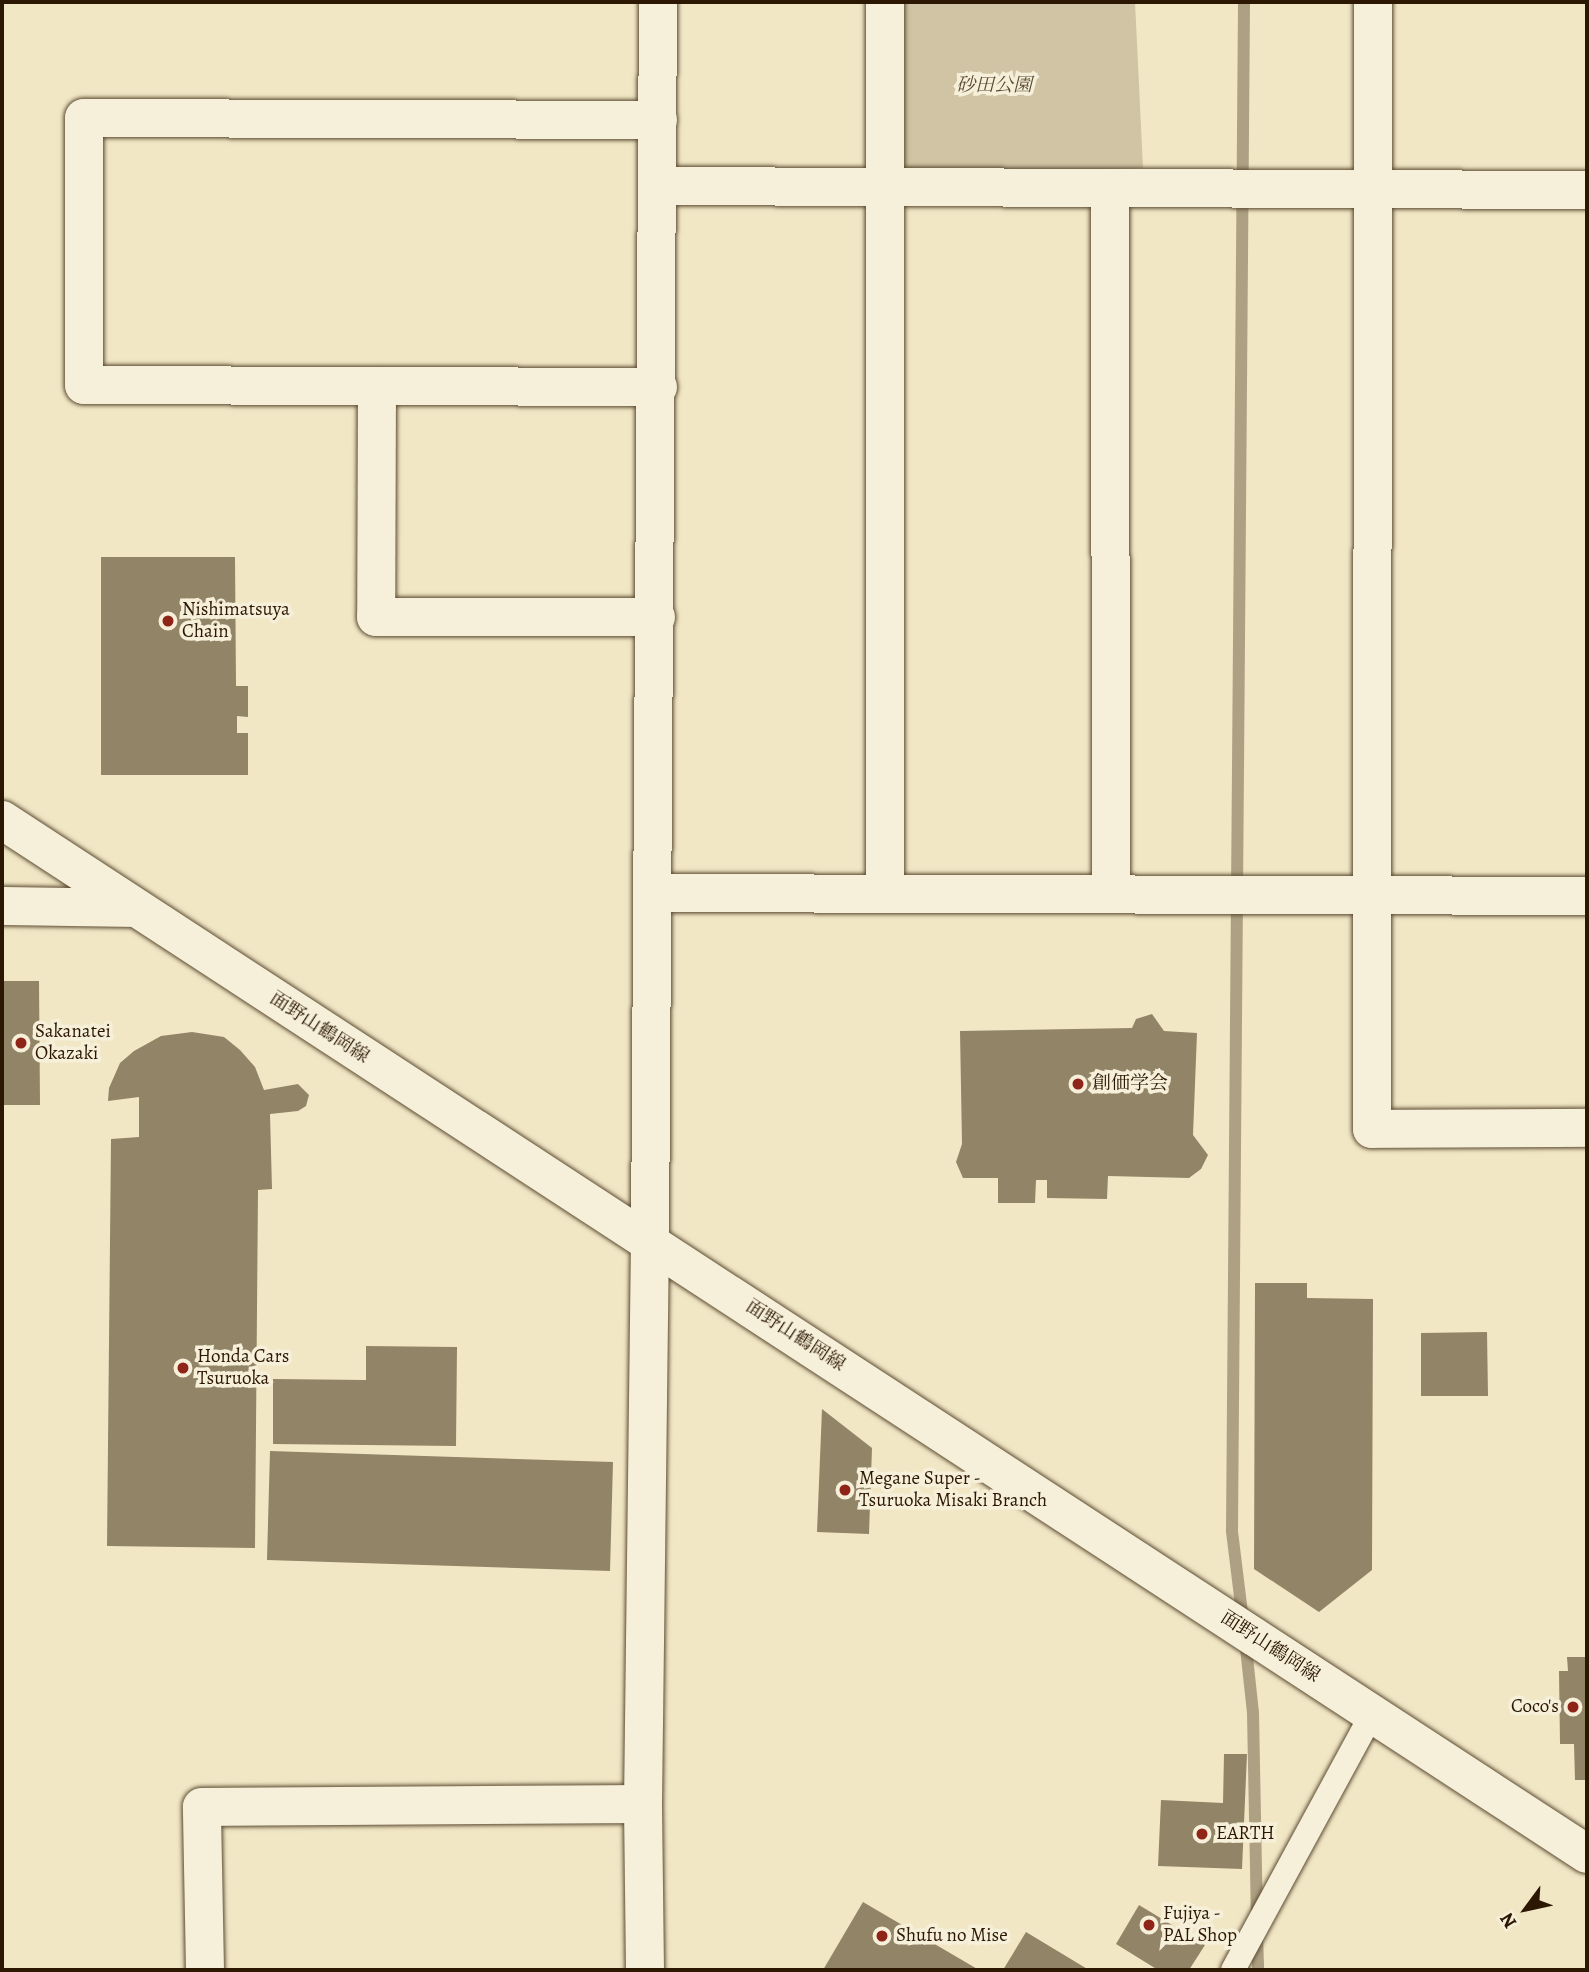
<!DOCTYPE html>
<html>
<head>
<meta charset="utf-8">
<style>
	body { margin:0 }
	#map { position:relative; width:1589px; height:1972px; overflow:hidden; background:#f1e7c5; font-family:Alegreya,"Noto Serif JP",serif }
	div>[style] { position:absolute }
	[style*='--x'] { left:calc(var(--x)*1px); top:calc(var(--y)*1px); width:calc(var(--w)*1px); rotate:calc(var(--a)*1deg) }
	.green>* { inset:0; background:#d0c4a4 }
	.stream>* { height:12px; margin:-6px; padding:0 6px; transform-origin:6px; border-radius:6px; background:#aea183 }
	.building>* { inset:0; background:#928467 }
	.roads { filter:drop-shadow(0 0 2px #5d4c33) drop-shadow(0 0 2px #5d4c33) }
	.lane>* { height:24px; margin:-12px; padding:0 12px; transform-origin:12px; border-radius:12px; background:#f6efd9 }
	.street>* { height:38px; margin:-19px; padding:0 19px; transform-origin:19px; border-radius:19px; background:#f6efd9 }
	.secondary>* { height:38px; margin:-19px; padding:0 19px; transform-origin:19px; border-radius:19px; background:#f6efd9 }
	.dots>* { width:19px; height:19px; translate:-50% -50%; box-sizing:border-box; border:4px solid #f6efd9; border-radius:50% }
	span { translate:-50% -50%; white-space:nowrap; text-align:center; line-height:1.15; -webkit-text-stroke:7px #f6efd9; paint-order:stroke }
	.park-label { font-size:19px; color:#5d4c33; font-style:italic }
	.poi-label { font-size:19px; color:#2c1802 }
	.left { translate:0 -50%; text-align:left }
	.right { translate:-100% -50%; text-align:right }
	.street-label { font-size:19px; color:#2c1802 }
	.frame { position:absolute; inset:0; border:4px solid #2c1802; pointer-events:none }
	.north { position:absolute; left:1491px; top:1874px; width:70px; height:70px; -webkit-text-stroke:5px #f6efd9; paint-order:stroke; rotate:237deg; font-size:19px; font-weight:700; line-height:28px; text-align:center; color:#2c1802 }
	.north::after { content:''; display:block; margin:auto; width:24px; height:32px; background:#2c1802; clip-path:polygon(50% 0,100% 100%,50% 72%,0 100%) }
</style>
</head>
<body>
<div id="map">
	<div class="green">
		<div style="clip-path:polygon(903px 2px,1135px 2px,1143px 168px,904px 173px)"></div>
	</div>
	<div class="stream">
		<div style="--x:1243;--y:1621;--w:91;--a:-97"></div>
		<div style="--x:1232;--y:1531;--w:1529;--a:-89.55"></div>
		<div style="--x:1245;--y:1639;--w:74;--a:83.8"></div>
		<div style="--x:1253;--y:1713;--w:202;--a:88.9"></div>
		<div style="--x:1257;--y:1936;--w:34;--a:88"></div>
	</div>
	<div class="building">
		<div style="clip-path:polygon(101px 557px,235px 557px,236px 686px,248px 686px,248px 717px,237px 716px,237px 733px,248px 733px,248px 775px,101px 775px)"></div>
		<div style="clip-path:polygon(2px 981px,39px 981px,40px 1105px,2px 1105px)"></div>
		<div style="clip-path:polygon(1152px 1014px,1164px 1031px,1197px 1033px,1193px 1135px,1208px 1155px,1201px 1169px,1189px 1178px,1108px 1176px,1107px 1199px,1047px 1198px,1047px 1180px,1036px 1180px,1035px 1203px,998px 1203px,998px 1178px,963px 1178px,956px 1162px,962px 1144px,960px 1031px,1132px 1028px,1136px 1019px)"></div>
		<div style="clip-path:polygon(192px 1032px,224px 1037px,240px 1050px,255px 1067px,264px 1090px,298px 1084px,309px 1095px,306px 1106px,298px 1111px,270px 1114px,272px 1189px,258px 1190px,255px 1548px,107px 1546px,111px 1139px,139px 1137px,139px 1097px,108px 1101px,109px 1088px,120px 1063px,134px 1051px,161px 1036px)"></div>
		<div style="clip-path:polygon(1255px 1283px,1307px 1283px,1307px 1298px,1373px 1299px,1372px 1570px,1319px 1612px,1254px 1569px)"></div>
		<div style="clip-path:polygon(1487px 1332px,1488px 1396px,1421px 1396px,1421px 1333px)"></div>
		<div style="clip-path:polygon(366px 1346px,457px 1347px,456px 1446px,273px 1444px,273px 1379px,366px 1380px)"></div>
		<div style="clip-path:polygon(822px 1409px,872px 1448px,869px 1534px,817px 1532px)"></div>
		<div style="clip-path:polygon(270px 1451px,613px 1462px,610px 1571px,267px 1560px)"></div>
		<div style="clip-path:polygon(1567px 1657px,1587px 1657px,1587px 1780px,1575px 1780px,1574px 1744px,1560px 1744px,1559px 1671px,1568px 1671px)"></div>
		<div style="clip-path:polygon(1224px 1754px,1247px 1754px,1242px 1869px,1158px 1866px,1161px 1800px,1223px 1803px)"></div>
		<div style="clip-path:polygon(863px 1902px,979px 1970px,823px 1970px)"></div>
		<div style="clip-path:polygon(1139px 1905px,1205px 1945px,1189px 1970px,1158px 1970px,1116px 1944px)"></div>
		<div style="clip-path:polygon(1026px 1932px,1089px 1970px,1003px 1970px)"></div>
	</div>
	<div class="roads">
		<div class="lane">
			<div style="--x:1233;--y:1970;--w:291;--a:-61.5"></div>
		</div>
		<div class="street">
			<div style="--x:885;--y:2;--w:891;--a:90"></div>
			<div style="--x:1373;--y:2;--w:1127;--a:90.05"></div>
			<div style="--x:1372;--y:1129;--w:215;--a:-0.3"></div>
			<div style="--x:658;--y:120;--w:574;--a:-179.8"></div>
			<div style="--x:84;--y:118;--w:267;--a:90"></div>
			<div style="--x:84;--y:385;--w:574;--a:0.2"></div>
			<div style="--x:658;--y:186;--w:929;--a:0.25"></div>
			<div style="--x:1110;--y:188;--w:706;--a:89.92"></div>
			<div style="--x:377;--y:386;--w:231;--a:90.2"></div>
			<div style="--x:376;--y:617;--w:280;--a:0"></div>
			<div style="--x:653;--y:893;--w:934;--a:0.18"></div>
			<div style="--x:2;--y:906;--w:132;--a:0.9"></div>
			<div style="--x:650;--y:1241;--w:1239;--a:-89.63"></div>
			<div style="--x:205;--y:1970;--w:163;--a:-91.1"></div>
			<div style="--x:202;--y:1807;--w:441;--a:-0.4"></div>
		</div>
		<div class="secondary">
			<div style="--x:2;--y:820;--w:1892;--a:33.12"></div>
			<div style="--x:645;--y:1970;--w:166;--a:-90.7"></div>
			<div style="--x:643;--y:1804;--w:563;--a:-89.29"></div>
		</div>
	</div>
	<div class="dots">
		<div style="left:168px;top:621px;background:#8f2418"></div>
		<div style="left:21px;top:1043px;background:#8f2418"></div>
		<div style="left:1078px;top:1084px;background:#8f2418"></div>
		<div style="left:183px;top:1368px;background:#8f2418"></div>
		<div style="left:845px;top:1490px;background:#8f2418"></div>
		<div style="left:1573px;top:1707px;background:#8f2418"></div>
		<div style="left:1202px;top:1834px;background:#8f2418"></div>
		<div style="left:1149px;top:1925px;background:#8f2418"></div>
		<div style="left:882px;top:1936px;background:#8f2418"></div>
	</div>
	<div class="park-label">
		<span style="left:994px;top:86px">砂田公園</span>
	</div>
	<div class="poi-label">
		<span class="left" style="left:182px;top:621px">Nishimatsuya<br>Chain</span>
		<span class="left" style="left:35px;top:1043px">Sakanatei<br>Okazaki</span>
		<span class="left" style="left:1092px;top:1084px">創価学会</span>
		<span class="left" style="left:197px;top:1368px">Honda Cars<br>Tsuruoka</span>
		<span class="left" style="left:859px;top:1490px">Megane Super -<br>Tsuruoka Misaki Branch</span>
		<span class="right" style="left:1559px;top:1707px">Coco's</span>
		<span class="left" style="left:1216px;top:1834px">EARTH</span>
		<span class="left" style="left:1163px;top:1925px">Fujiya -<br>PAL Shop</span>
		<span class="left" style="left:896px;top:1936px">Shufu no Mise</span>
	</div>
	<div class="street-label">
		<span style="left:319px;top:1028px;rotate:33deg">面野山鶴岡線</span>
		<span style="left:795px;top:1336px;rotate:33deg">面野山鶴岡線</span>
		<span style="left:1270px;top:1647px;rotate:33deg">面野山鶴岡線</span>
	</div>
	<div class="frame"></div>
	<div class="north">N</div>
</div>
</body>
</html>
